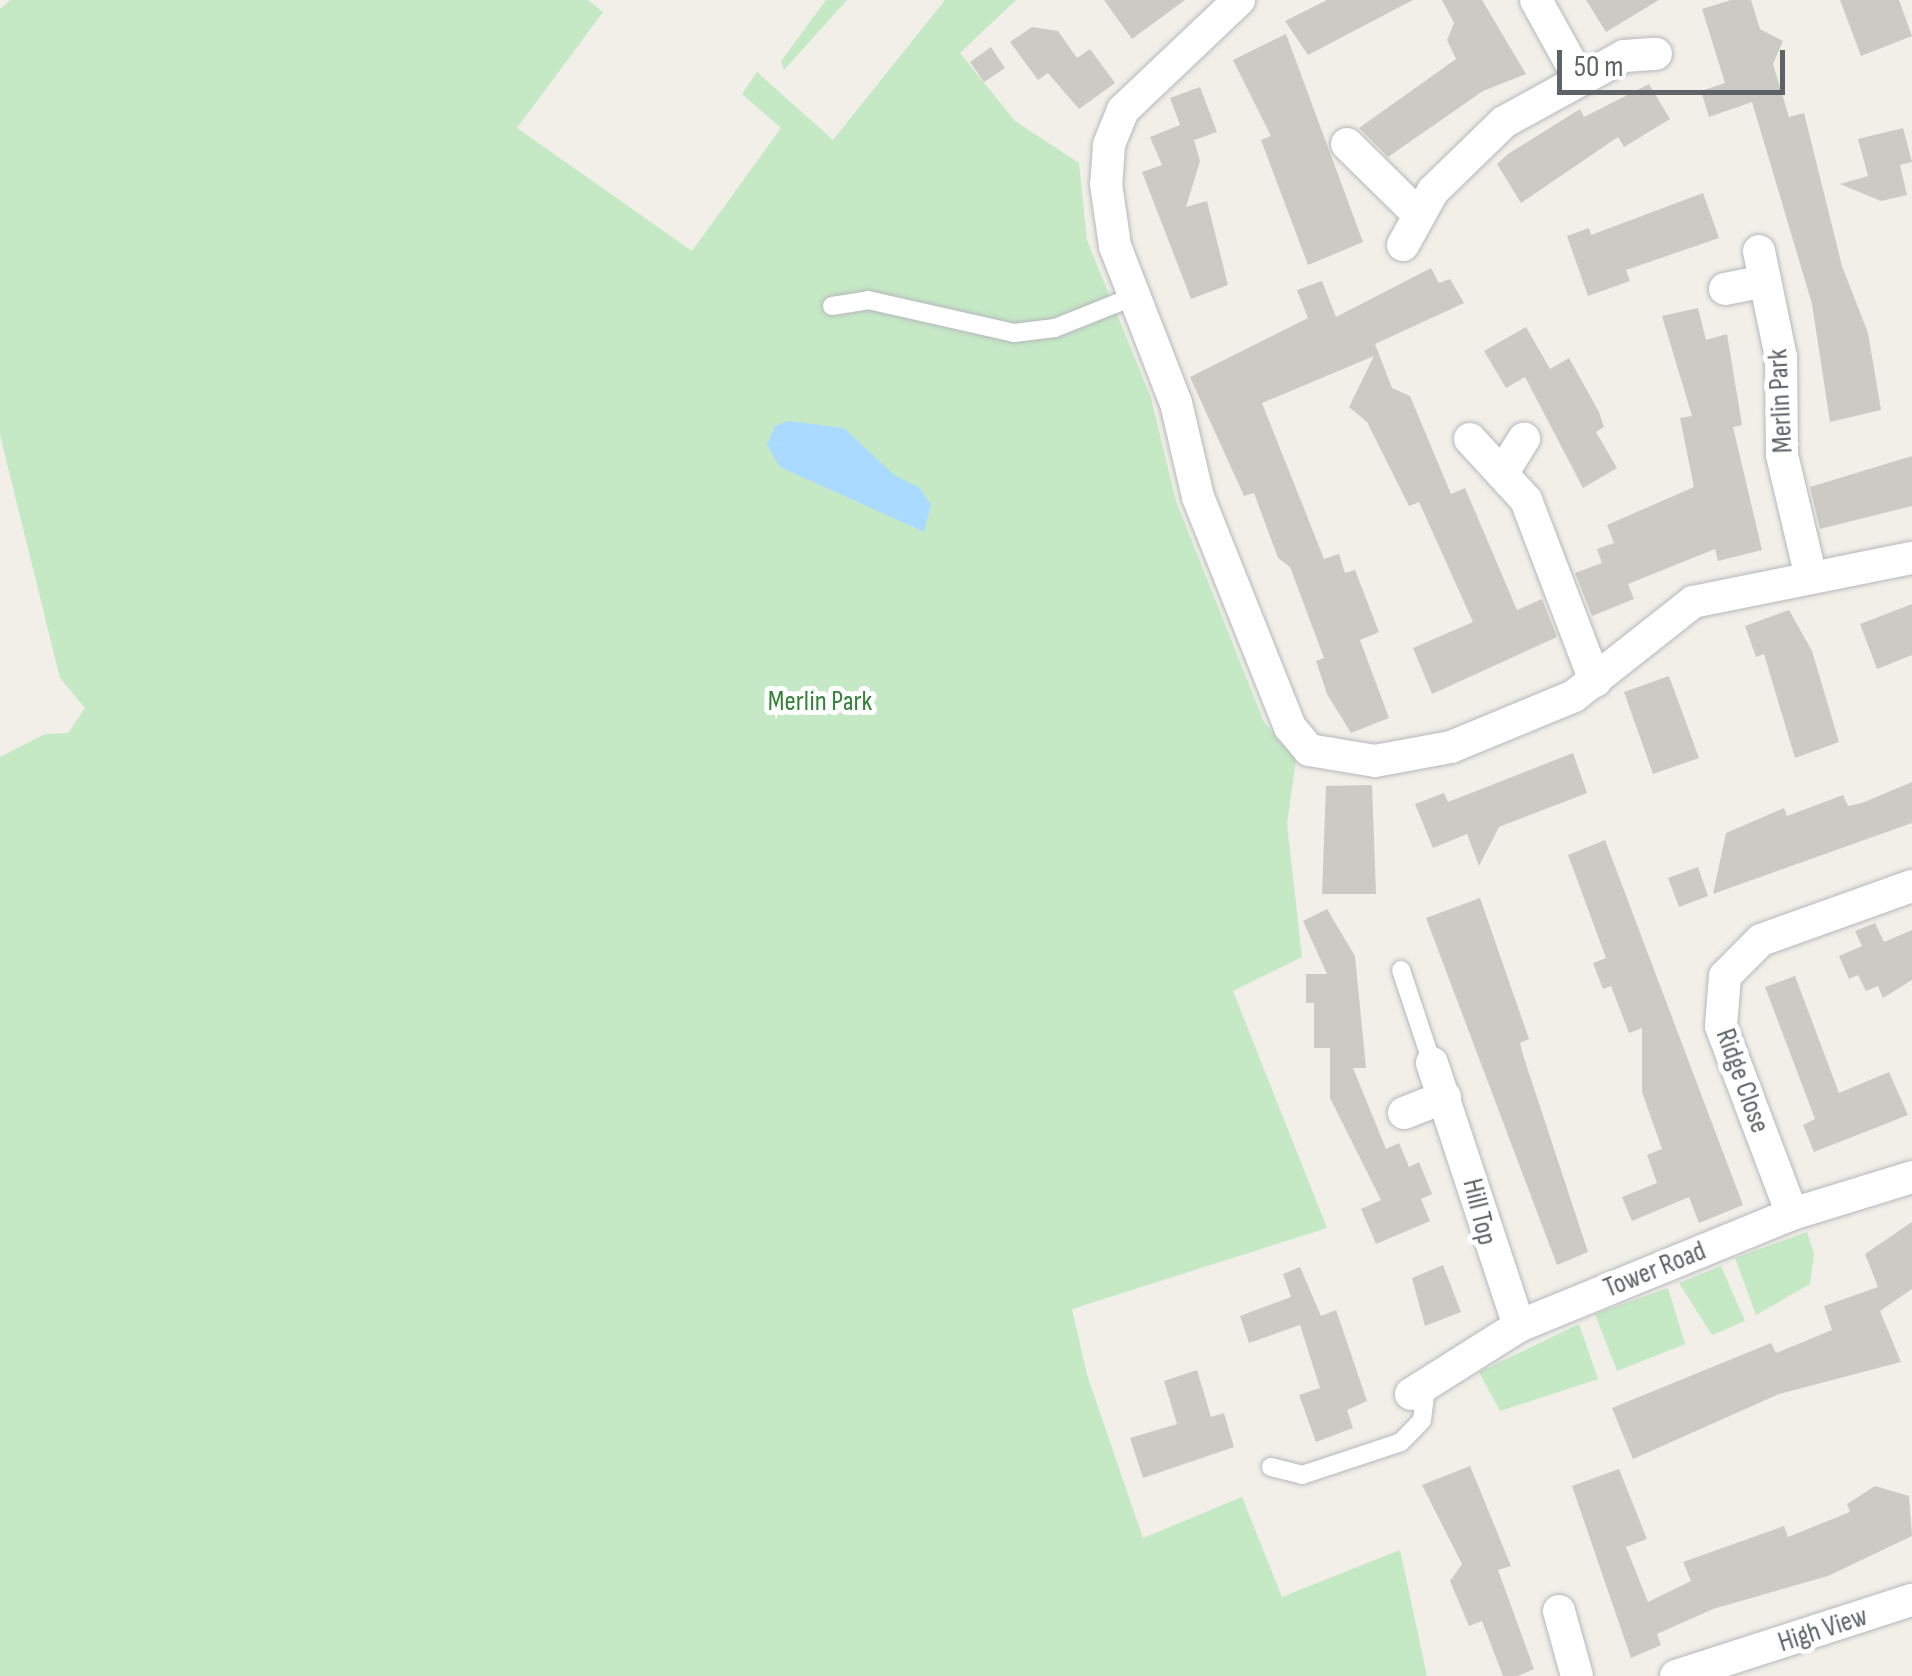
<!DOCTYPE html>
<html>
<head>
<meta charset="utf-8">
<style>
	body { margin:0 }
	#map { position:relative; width:1912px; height:1676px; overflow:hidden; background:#f1efe8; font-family:"Sofia Sans Condensed",sans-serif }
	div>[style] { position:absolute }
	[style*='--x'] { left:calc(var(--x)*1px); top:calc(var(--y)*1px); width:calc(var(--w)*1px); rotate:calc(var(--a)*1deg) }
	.green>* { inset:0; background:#c5e8c5 }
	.water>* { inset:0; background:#aadaff }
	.building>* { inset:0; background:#cccac5 }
	.roads { filter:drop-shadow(0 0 2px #b5b8bc) drop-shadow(0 0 2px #b5b8bc) }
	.lane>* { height:18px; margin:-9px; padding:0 9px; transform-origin:9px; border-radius:9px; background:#fff }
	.street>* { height:32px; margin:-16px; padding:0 16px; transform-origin:16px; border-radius:16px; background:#fff }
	span { translate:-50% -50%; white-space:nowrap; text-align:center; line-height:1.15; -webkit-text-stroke:10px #fff; paint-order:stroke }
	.street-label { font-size:28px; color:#5f6368 }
	.park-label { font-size:28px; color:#348238 }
	.scale { position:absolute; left:1557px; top:50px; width:228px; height:45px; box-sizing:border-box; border:5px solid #5f6368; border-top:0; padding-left:12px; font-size:30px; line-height:35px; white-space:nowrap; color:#5f6368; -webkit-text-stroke:8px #fff; paint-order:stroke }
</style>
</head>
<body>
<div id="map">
	<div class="green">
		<div style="clip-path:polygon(10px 0,588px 0,603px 12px,517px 128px,692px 251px,781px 128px,742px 94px,757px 72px,833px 140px,945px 0,1016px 0,960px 53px,1015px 121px,1079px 163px,1087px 240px,1151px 398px,1176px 501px,1264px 722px,1296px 760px,1287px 824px,1302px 957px,1233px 991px,1327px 1228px,1072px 1309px,1087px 1375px,1143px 1538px,1242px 1497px,1282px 1597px,1400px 1550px,1427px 1676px,0 1676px,0 757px,45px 734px,68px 733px,85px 708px,60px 678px,0 435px,0 9px)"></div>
		<div style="clip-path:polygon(826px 0,847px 0,784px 70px,781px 61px)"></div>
		<div style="clip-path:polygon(1807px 1232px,1814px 1254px,1810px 1284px,1756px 1315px,1735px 1258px)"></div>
		<div style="clip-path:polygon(1721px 1266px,1745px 1321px,1712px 1335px,1679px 1283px)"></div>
		<div style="clip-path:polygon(1668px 1288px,1685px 1344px,1617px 1371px,1595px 1314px)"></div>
		<div style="clip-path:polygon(1579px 1324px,1598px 1379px,1500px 1411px,1479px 1372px)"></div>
	</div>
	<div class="water">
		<div style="clip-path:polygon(788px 421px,844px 428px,894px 475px,920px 488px,931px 505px,924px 532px,780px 467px,767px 445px,775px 426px)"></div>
	</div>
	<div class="building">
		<div style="clip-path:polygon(1104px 0,1185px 0,1132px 39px)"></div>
		<div style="clip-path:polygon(1327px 0,1413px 0,1308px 55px,1285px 21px)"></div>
		<div style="clip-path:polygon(1442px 0,1482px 0,1526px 74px,1483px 91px,1388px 157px,1359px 128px,1456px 59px,1447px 40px,1454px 23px)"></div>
		<div style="clip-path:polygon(1586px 0,1659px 0,1606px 32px)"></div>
		<div style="clip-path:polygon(1731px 0,1751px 0,1760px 29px,1783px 41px,1773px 64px,1789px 117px,1804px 113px,1842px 266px,1868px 333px,1881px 410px,1830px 422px,1812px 304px,1752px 102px,1709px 117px,1701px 91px,1725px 83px,1702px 9px)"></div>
		<div style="clip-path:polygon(1840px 0,1899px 0,1912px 36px,1861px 56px)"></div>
		<div style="clip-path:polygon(1032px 27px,1058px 31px,1077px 58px,1090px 49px,1115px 83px,1079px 109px,1048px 73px,1038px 80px,1010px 42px)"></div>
		<div style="clip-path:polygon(1286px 34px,1363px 242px,1308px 265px,1261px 140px,1271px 136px,1233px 60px)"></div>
		<div style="clip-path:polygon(991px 47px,1005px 68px,984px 82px,970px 62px)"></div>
		<div style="clip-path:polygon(1649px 84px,1670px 119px,1624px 147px,1618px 137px,1521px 203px,1497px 164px,1508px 154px,1580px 109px,1584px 117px)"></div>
		<div style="clip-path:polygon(1200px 87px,1217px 132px,1194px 140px,1200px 161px,1186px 207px,1207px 201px,1228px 285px,1191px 299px,1142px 172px,1162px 165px,1150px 137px,1180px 125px,1170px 98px)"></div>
		<div style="clip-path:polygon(1903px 128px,1912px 162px,1900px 165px,1907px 195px,1881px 201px,1840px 184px,1868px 176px,1858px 139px)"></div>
		<div style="clip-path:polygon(1703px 193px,1719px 238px,1626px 270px,1630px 281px,1588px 296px,1567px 236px,1589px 228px,1591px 235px)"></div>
		<div style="clip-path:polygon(1431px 268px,1439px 283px,1450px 279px,1464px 303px,1375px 344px,1392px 388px,1410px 396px,1451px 494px,1465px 488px,1517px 610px,1542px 599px,1557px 637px,1432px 694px,1413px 648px,1473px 622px,1419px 502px,1409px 506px,1367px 422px,1349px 407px,1374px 356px,1262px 403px,1324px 559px,1339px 554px,1345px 573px,1355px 570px,1379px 632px,1360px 640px,1389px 718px,1351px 733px,1327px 694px,1316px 661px,1324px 658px,1290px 567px,1278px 558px,1254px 493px,1244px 496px,1190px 377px,1308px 318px,1297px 290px,1322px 281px,1336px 317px)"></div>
		<div style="clip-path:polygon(1698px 308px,1706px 340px,1727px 334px,1742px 425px,1733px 427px,1762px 550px,1718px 561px,1715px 549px,1628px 584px,1634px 599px,1592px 616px,1575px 573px,1602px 563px,1597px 549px,1614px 543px,1607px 525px,1694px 487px,1680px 418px,1692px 416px,1662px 316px)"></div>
		<div style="clip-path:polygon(1526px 327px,1550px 369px,1569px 358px,1599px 412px,1604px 427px,1596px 432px,1617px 468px,1583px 488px,1525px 377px,1506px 388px,1484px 351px)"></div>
		<div style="clip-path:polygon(1912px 456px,1912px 506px,1820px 529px,1810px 487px)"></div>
		<div style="clip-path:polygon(1912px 604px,1912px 655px,1877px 669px,1860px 624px)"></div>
		<div style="clip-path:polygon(1789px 610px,1812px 651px,1839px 742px,1795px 758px,1764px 654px,1756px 657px,1745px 626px)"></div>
		<div style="clip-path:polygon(1669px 676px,1699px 758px,1653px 774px,1624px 692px)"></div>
		<div style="clip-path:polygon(1573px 753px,1587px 793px,1499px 827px,1479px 866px,1467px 834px,1433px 848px,1415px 804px,1444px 793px,1448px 802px)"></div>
		<div style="clip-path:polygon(1912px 782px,1912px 823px,1713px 894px,1726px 833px,1784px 808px,1787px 816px,1843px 795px,1848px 806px,1862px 803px)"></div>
		<div style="clip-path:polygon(1372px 785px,1376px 894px,1322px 894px,1326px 786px)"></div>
		<div style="clip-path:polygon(1605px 840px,1743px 1205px,1699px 1223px,1689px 1197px,1632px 1221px,1622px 1197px,1657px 1183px,1647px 1155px,1662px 1149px,1642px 1092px,1642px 1028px,1629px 1033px,1611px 986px,1603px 989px,1593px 963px,1606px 958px,1568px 855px)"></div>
		<div style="clip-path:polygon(1698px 867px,1708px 896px,1679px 907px,1668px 878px)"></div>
		<div style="clip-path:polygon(1480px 898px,1529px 1039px,1520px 1043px,1523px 1055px,1588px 1252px,1557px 1265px,1426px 918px)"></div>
		<div style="clip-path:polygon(1327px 909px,1355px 956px,1366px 1068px,1353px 1068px,1386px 1149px,1399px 1143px,1409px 1167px,1419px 1162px,1432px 1194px,1421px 1199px,1430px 1221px,1376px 1244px,1361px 1209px,1381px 1200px,1330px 1098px,1330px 1048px,1314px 1048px,1314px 1003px,1306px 1003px,1306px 974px,1327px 974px,1303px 921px)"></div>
		<div style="clip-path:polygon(1875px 923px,1884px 942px,1912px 930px,1912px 980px,1883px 998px,1878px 986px,1866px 991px,1858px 975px,1849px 979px,1839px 956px,1862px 946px,1855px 931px)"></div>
		<div style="clip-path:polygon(1795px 976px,1839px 1093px,1889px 1072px,1908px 1115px,1814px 1152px,1803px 1125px,1815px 1119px,1765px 987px)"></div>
		<div style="clip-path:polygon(1912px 1222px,1912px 1289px,1880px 1311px,1901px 1362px,1779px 1394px,1633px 1459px,1612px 1408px,1771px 1343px,1776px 1353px,1832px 1330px,1824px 1306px,1878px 1287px,1865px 1254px)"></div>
		<div style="clip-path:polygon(1443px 1265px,1461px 1312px,1425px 1326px,1412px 1278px)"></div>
		<div style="clip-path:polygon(1300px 1267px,1321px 1316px,1336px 1310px,1367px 1401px,1347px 1410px,1353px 1428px,1316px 1442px,1299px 1395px,1320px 1388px,1300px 1325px,1249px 1343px,1240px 1316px,1291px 1297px,1283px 1274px)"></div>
		<div style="clip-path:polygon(1197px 1370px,1211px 1417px,1224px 1413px,1234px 1447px,1143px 1478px,1130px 1438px,1177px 1424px,1164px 1381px)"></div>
		<div style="clip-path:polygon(1470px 1466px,1511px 1566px,1498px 1570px,1534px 1669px,1518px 1676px,1503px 1676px,1482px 1621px,1469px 1626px,1450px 1581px,1462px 1564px,1422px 1485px)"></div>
		<div style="clip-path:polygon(1619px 1469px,1647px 1539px,1626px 1547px,1648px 1602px,1691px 1581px,1683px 1562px,1784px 1526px,1788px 1537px,1850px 1512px,1847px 1504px,1875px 1486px,1909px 1496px,1912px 1536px,1828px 1576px,1713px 1609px,1657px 1634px,1661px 1645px,1631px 1658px,1572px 1486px)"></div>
	</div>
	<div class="roads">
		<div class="lane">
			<div style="--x:832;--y:306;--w:36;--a:-9"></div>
			<div style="--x:868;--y:300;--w:150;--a:12.7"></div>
			<div style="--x:1014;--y:333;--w:41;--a:-7"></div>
			<div style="--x:1055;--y:328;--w:83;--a:-21.9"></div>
			<div style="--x:1401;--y:970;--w:98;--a:71.6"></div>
			<div style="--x:1271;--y:1467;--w:32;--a:14"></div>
			<div style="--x:1302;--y:1475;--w:104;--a:-18.4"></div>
			<div style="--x:1401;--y:1442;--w:30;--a:-46"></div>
			<div style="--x:1422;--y:1420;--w:35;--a:-83"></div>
		</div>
		<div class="street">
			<div style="--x:1239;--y:0;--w:160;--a:136.5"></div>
			<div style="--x:1123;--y:110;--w:38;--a:112"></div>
			<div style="--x:1109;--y:145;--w:39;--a:94"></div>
			<div style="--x:1106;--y:184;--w:63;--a:81.7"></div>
			<div style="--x:1115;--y:246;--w:168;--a:68.8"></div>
			<div style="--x:1176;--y:403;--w:97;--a:76.8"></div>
			<div style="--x:1198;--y:497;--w:248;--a:68.2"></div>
			<div style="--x:1290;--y:727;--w:30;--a:50"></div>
			<div style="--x:1309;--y:750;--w:67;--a:9.5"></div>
			<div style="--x:1375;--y:761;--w:77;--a:-10.4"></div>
			<div style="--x:1451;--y:747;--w:133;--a:-22.5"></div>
			<div style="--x:1574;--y:696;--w:152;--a:-38.3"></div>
			<div style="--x:1693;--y:602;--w:223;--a:-11.4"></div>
			<div style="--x:1536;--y:0;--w:87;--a:61.1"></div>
			<div style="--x:1347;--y:144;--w:100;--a:44.6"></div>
			<div style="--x:1403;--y:245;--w:62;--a:-60.9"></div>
			<div style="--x:1433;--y:191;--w:99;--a:-44.2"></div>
			<div style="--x:1504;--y:122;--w:137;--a:-28.8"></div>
			<div style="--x:1624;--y:56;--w:32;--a:-4"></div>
			<div style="--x:1759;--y:251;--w:108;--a:78.3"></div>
			<div style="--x:1781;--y:357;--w:98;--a:89.4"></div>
			<div style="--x:1782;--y:455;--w:126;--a:76.7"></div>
			<div style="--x:1725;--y:289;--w:41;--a:-11.3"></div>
			<div style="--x:1470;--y:439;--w:83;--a:47.4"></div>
			<div style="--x:1526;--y:500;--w:194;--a:69.1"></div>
			<div style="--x:1505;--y:469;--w:36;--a:-58"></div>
			<div style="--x:1432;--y:1063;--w:277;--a:71.7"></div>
			<div style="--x:1404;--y:1113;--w:44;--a:-21.3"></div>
			<div style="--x:1792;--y:1214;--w:201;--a:-110.7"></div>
			<div style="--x:1721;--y:1026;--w:50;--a:-85.4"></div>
			<div style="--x:1725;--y:976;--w:51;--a:-45"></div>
			<div style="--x:1761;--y:940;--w:160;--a:-19.7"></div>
			<div style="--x:1411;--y:1394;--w:128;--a:-32.2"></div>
			<div style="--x:1519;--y:1326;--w:295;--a:-22.3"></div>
			<div style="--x:1792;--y:1214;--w:126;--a:-17.1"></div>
			<div style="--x:1559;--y:1611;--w:67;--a:74.5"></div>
			<div style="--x:1676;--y:1676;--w:248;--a:-17.9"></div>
		</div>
	</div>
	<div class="street-label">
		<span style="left:1781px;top:401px;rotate:-93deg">Merlin Park</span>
		<span style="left:1742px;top:1081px;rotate:70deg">Ridge Close</span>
		<span style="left:1479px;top:1212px;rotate:76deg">Hill Top</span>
		<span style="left:1655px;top:1270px;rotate:-22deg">Tower Road</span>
		<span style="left:1823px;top:1630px;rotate:-18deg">High View</span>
	</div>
	<div class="park-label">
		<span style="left:820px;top:702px">Merlin Park</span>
	</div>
	<div class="scale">50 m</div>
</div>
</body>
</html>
